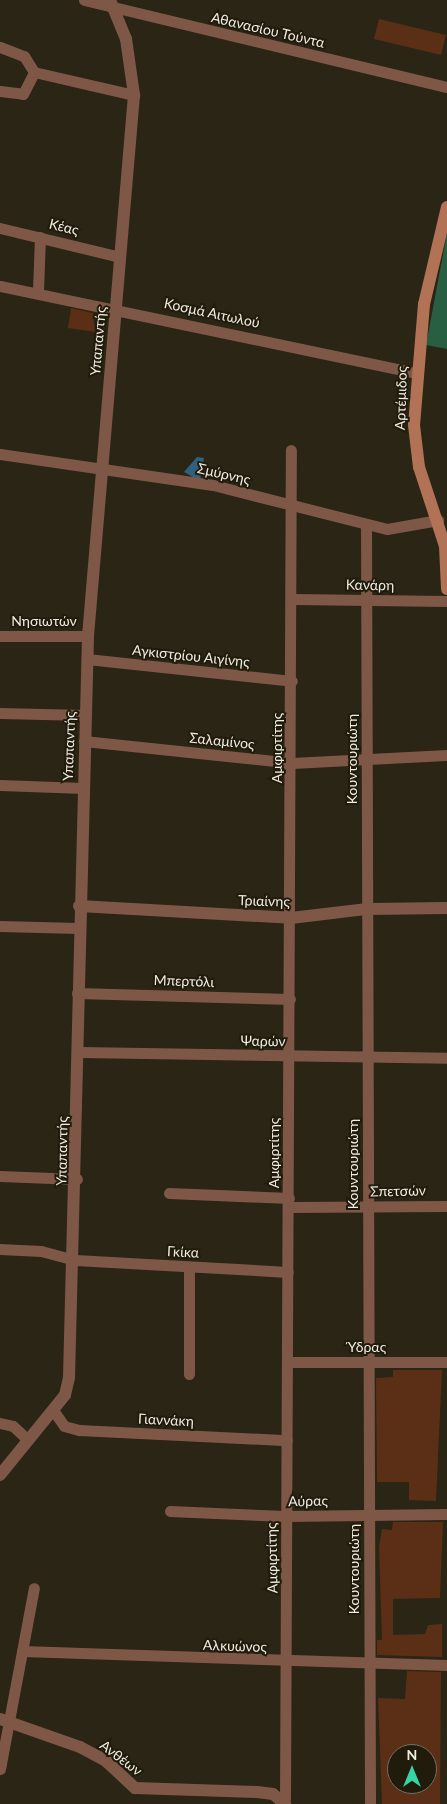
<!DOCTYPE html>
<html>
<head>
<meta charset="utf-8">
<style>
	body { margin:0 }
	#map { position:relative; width:447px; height:1804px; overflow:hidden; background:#2a2514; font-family:Lato,sans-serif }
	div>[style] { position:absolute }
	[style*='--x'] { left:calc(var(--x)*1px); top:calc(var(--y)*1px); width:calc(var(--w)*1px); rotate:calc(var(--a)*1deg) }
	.forest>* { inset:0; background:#285e42 }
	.water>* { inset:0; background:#2f6281 }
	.building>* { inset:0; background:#5a2f15 }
	.minor>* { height:11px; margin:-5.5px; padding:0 5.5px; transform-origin:5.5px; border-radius:5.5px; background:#7f5746 }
	.tertiary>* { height:12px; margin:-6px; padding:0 6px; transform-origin:6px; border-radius:6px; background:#7f5746 }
	.secondary>* { height:12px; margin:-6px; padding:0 6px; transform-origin:6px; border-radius:6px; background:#b27256 }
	span { translate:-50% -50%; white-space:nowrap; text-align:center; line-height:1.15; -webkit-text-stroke:4px #201b0b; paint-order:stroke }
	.street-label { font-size:14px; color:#f1ede3 }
	.north { position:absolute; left:387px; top:1744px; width:50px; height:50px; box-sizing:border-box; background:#201b0b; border:1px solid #746f61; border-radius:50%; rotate:0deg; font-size:14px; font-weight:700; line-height:20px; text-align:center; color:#f1ede3 }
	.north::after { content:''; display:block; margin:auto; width:18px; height:22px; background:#37d4a6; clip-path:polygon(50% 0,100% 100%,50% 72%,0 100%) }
</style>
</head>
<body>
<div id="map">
	<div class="forest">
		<div style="clip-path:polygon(447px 233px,447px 349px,426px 345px)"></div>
	</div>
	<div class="water">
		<div style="clip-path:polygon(197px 457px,204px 458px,200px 481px,184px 472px)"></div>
	</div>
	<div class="building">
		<div style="clip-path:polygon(379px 19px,446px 35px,441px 55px,374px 39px)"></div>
		<div style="clip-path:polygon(71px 308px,93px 313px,95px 332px,68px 328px)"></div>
		<div style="clip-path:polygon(393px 1370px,442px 1370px,436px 1501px,409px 1500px,409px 1482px,377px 1482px,376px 1378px,393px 1377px)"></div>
		<div style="clip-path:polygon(393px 1522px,443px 1522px,440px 1598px,393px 1599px,393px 1635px,425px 1634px,428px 1625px,442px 1624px,442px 1657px,377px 1655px,377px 1640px,382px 1640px,379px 1547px,382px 1529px,392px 1530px)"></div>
		<div style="clip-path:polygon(evenodd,407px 1671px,441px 1672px,440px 1804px,382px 1804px,378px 1698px,405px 1699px,407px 1671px,397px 1754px,427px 1754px,427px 1784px,397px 1784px,397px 1754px)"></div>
	</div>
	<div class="minor">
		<div style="--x:84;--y:0;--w:373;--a:13.5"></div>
		<div style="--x:0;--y:47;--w:26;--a:21"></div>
		<div style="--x:24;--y:56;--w:19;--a:58"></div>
		<div style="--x:34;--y:72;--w:103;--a:13"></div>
		<div style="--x:0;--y:91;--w:23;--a:7"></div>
		<div style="--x:23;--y:94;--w:25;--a:-63"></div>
		<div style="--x:0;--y:228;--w:123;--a:13.6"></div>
		<div style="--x:0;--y:286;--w:426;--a:11.8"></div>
		<div style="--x:38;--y:291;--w:54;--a:-87.9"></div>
		<div style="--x:0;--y:454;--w:215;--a:8.3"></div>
		<div style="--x:213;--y:485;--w:179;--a:14.2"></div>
		<div style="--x:387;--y:529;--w:52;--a:-10"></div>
		<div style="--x:366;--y:524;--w:1280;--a:89.82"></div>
		<div style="--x:293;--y:599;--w:154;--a:0.7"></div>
		<div style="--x:0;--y:636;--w:88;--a:0"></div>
		<div style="--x:87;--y:659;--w:206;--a:6.1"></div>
		<div style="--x:0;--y:713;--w:85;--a:1.3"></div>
		<div style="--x:84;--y:741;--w:209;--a:6"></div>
		<div style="--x:292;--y:763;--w:155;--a:-3"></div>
		<div style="--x:0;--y:785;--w:83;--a:2.1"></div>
		<div style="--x:0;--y:926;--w:78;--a:1.5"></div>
		<div style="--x:77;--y:993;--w:213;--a:1.6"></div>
		<div style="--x:79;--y:1052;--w:368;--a:0.9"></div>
		<div style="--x:0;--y:1176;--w:77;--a:2.2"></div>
		<div style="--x:169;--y:1193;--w:120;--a:2.4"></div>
		<div style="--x:289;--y:1207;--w:158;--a:-0.4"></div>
		<div style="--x:0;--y:1249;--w:41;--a:2.8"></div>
		<div style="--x:41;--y:1251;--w:35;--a:15"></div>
		<div style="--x:75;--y:1260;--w:213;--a:3.2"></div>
		<div style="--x:189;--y:1268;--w:106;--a:90"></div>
		<div style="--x:288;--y:1362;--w:159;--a:0"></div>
		<div style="--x:53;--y:1410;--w:19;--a:55"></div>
		<div style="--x:64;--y:1426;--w:16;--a:15"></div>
		<div style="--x:79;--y:1430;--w:208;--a:2.8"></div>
		<div style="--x:0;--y:1423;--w:13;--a:13"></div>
		<div style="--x:13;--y:1426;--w:19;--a:43"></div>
		<div style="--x:170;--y:1511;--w:116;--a:2.5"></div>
		<div style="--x:286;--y:1516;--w:161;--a:-0.7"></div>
		<div style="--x:22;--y:1651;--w:425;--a:1.9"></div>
		<div style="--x:0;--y:1769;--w:184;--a:-79.4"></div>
		<div style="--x:285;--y:1799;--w:1349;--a:-89.75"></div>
	</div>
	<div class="tertiary">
		<div style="--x:79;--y:906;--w:212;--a:3.2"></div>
		<div style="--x:291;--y:918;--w:77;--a:-6.8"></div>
		<div style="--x:367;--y:909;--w:80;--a:-0.7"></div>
		<div style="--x:0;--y:1475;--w:103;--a:-50.9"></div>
		<div style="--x:65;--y:1395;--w:18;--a:-77"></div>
		<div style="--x:69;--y:1377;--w:741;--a:-88.53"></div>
		<div style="--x:88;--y:636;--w:543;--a:-85.14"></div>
		<div style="--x:134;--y:95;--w:57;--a:-98.1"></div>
		<div style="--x:126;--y:39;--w:42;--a:-112.3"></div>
		<div style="--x:0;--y:1719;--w:85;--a:19.3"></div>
		<div style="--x:80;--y:1747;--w:30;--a:28"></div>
		<div style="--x:106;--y:1761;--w:40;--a:43"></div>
		<div style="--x:135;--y:1788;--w:122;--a:1.9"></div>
		<div style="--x:257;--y:1792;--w:16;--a:7"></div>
		<div style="--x:273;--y:1794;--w:16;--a:40"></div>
	</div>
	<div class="secondary">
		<div style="--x:447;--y:207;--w:100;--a:103.3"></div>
		<div style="--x:424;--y:304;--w:121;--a:94.7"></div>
		<div style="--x:414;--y:425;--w:42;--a:83.2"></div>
		<div style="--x:419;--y:467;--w:83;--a:71.8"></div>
		<div style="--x:445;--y:546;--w:43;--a:87.3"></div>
	</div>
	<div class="street-label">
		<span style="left:268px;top:30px;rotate:13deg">Αθανασίου Τούντα</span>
		<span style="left:64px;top:227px;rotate:14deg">Κέας</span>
		<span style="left:212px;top:313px;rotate:12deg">Κοσμά Αιτωλού</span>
		<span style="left:98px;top:341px;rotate:-85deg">Υπαπαντής</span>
		<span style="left:401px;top:398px;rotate:-88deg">Αρτέμιδος</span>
		<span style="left:224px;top:474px;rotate:13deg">Σμύρνης</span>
		<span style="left:370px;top:585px;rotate:1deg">Κανάρη</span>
		<span style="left:44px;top:621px">Νησιωτών</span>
		<span style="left:191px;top:656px;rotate:6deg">Αγκιστρίου Αιγίνης</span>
		<span style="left:222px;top:741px;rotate:6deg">Σαλαμίνος</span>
		<span style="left:69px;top:746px;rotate:-88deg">Υπαπαντής</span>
		<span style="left:277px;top:748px;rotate:-90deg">Αμφιρτίτης</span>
		<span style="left:352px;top:759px;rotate:-90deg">Κουντουριώτη</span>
		<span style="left:264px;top:901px;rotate:2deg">Τριαίνης</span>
		<span style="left:184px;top:981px;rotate:2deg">Μπερτόλι</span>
		<span style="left:263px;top:1041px;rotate:1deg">Ψαρών</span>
		<span style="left:62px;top:1151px;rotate:-89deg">Υπαπαντής</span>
		<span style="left:274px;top:1153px;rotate:-90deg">Αμφιρτίτης</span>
		<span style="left:353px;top:1164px;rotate:-90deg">Κουντουριώτη</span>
		<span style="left:398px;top:1191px;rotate:-1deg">Σπετσών</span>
		<span style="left:183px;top:1252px;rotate:3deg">Γκίκα</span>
		<span style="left:367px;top:1347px">Ύδρας</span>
		<span style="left:166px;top:1420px;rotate:3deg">Γιαννάκη</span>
		<span style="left:308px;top:1501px;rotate:-1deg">Αύρας</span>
		<span style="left:272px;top:1558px;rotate:-91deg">Αμφιρτίτης</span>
		<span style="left:354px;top:1569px;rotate:-90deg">Κουντουριώτη</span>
		<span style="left:235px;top:1646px;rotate:2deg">Αλκυώνος</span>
		<span style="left:121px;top:1758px;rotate:37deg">Ανθέων</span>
	</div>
	<div class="north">N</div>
</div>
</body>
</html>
